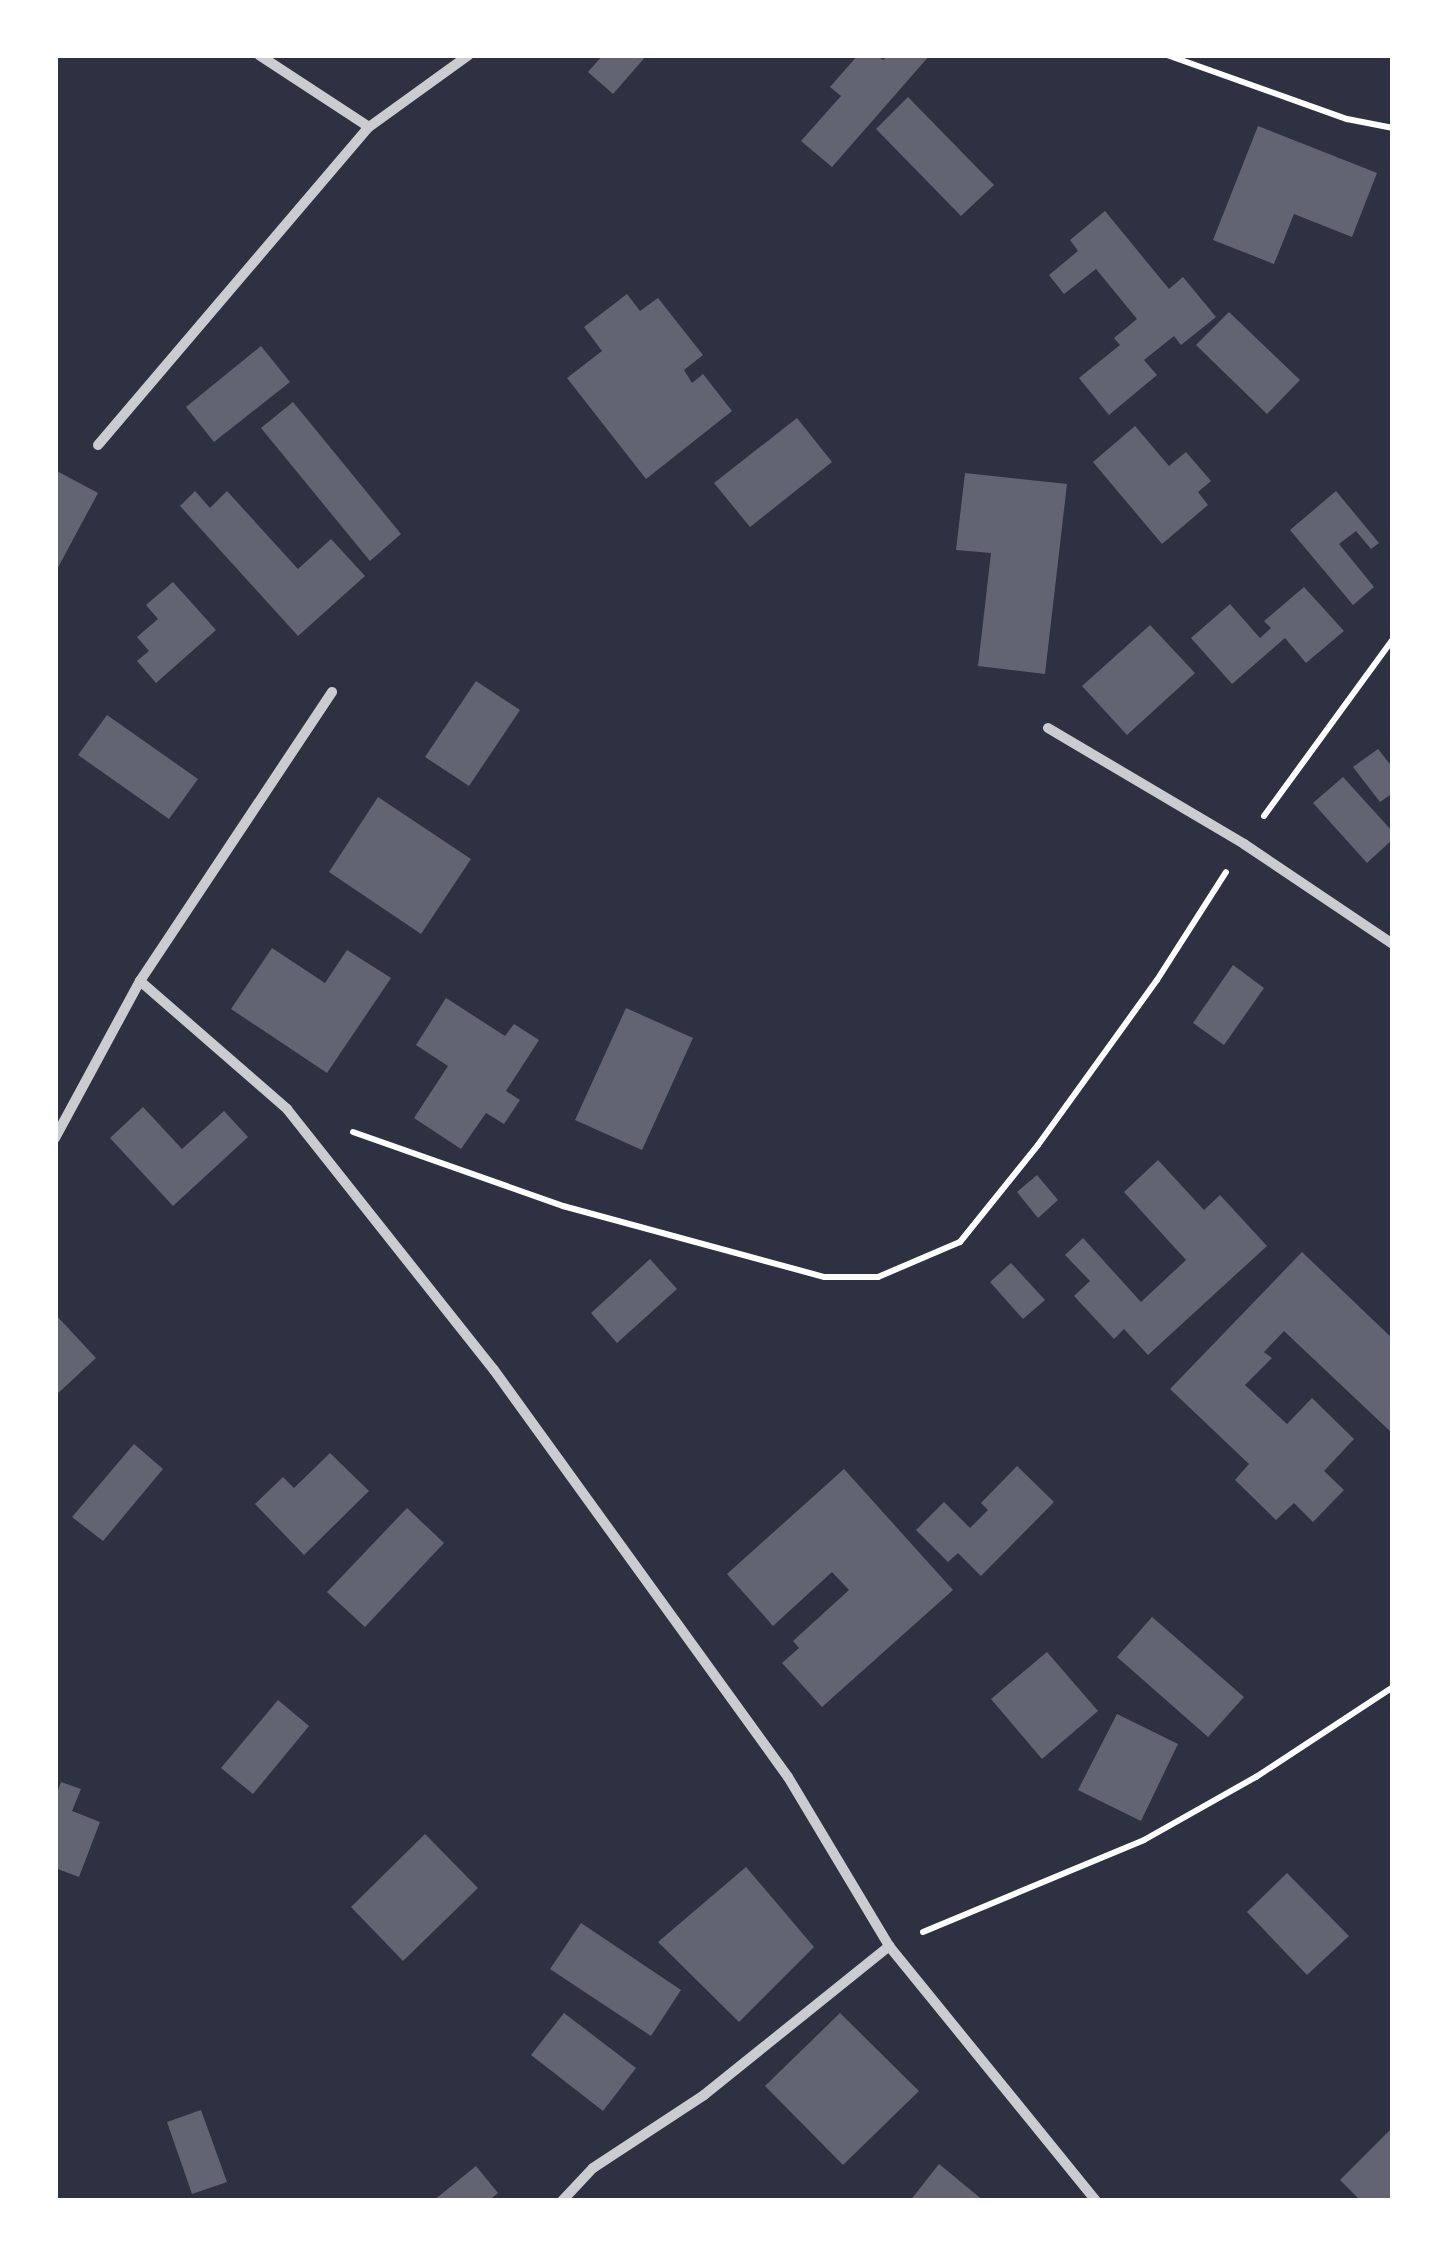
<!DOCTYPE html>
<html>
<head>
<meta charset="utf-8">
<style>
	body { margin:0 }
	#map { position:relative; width:1448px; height:2256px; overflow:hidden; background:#2d3142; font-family:"Roboto Condensed",sans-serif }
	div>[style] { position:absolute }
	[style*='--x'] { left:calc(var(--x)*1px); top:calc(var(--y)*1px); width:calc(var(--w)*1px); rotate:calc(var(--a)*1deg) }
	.building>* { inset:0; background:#626471 }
	.path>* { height:6px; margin:-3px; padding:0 3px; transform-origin:3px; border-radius:3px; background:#fff }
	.minor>* { height:10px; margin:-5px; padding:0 5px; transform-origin:5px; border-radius:5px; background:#caccd0 }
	span { translate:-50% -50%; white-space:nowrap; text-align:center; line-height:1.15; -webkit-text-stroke:9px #fff; paint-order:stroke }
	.frame { position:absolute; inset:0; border:58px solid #fff; pointer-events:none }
</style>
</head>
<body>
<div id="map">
	<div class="building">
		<div style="clip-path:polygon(603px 55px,647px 55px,613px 94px,588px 72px)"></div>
		<div style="clip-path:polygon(858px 55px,877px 55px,883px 60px,888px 55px,930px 55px,832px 167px,801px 141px,841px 96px,830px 87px)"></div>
		<div style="clip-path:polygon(908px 97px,994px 185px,961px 216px,876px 129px)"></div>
		<div style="clip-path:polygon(1258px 126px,1377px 173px,1352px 237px,1294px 214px,1274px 264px,1213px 240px)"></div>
		<div style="clip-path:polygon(1105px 211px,1169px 289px,1183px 277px,1216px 317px,1181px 345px,1174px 336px,1144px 360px,1157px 375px,1109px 415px,1079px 378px,1120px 345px,1114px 338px,1137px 319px,1096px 269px,1064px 294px,1049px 275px,1078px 251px,1070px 240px)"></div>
		<div style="clip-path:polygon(627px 294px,640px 311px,658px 298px,703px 355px,684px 370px,692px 383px,703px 374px,732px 411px,646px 479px,567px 378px,602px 351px,584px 327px)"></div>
		<div style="clip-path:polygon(1229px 312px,1300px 380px,1267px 414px,1196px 345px)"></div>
		<div style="clip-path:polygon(261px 346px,290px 382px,214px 442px,186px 407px)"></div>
		<div style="clip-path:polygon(293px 402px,401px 534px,370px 561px,261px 428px)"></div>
		<div style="clip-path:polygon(797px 418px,832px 462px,750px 527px,714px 483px)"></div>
		<div style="clip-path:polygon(1135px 426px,1169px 466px,1186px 452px,1211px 481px,1198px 492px,1208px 505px,1162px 544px,1093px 462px)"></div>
		<div style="clip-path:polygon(55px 470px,98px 493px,55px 573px)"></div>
		<div style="clip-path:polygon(965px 473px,1067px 484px,1045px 674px,978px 666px,991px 553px,956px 550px)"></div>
		<div style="clip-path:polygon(195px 491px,210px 508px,227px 491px,298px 569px,331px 539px,365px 576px,298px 636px,180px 506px)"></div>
		<div style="clip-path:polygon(1336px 491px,1379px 543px,1371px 549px,1356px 531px,1339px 544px,1374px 587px,1353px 605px,1290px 530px)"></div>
		<div style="clip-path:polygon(173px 582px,216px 630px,156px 683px,137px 661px,149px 651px,137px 637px,158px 619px,146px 605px)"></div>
		<div style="clip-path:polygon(1304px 587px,1344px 631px,1306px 663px,1285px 638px,1232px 684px,1191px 638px,1230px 604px,1260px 638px,1271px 628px,1264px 621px)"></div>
		<div style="clip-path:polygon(1150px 625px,1195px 673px,1127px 735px,1082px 686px)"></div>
		<div style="clip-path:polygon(476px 681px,520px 710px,469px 786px,425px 757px)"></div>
		<div style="clip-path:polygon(107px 715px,198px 779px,169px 819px,78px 755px)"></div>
		<div style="clip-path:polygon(1378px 749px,1393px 768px,1393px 793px,1380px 802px,1353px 767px)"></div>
		<div style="clip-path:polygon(1343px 777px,1393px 832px,1393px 839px,1367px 863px,1313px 803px)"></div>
		<div style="clip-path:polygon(378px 797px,471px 859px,421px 934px,329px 872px)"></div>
		<div style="clip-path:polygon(272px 948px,325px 983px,347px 950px,391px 978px,327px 1073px,231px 1009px)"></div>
		<div style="clip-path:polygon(1233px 965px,1264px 988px,1224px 1045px,1193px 1023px)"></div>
		<div style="clip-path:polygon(446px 998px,505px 1036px,514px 1024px,539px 1040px,506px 1091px,520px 1100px,504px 1124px,486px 1113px,461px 1149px,414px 1118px,448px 1066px,416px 1045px)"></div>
		<div style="clip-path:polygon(626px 1008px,693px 1038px,642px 1150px,575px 1120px)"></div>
		<div style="clip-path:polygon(143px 1107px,182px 1149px,224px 1111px,248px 1137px,173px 1206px,110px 1138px)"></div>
		<div style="clip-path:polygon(1158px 1160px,1204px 1210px,1220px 1195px,1267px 1246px,1148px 1355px,1124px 1329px,1114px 1339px,1074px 1296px,1090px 1281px,1065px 1255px,1083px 1238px,1141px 1302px,1186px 1260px,1124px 1192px)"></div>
		<div style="clip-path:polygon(1037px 1175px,1058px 1200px,1038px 1218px,1017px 1192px)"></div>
		<div style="clip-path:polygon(1302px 1252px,1393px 1339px,1393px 1434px,1284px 1331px,1264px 1352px,1272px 1358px,1245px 1385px,1287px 1424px,1312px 1398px,1354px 1439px,1324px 1471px,1344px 1490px,1313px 1522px,1294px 1503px,1276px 1520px,1235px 1480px,1249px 1464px,1170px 1389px)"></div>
		<div style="clip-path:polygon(650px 1259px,677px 1289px,617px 1343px,591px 1313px)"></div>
		<div style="clip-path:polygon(1011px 1263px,1045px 1300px,1023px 1319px,990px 1282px)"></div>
		<div style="clip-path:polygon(55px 1314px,96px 1358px,55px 1396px)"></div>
		<div style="clip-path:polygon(134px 1444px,163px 1469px,103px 1541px,72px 1517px)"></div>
		<div style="clip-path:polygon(330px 1453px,369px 1491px,304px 1555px,255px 1504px,283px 1477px,294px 1488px)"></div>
		<div style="clip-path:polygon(1017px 1466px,1054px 1502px,981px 1576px,958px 1553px,948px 1562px,916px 1530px,944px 1502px,970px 1528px,988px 1510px,981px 1503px)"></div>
		<div style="clip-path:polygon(844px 1469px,953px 1590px,822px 1707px,782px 1663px,799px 1648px,793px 1641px,849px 1590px,832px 1572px,773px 1626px,727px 1574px)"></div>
		<div style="clip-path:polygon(407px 1508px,444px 1543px,365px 1627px,327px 1592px)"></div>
		<div style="clip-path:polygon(1152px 1617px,1244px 1697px,1208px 1737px,1117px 1657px)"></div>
		<div style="clip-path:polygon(1047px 1652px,1098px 1711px,1042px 1759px,991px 1699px)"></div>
		<div style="clip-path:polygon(278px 1700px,309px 1726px,253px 1794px,221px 1768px)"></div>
		<div style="clip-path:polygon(1117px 1714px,1178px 1744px,1141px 1821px,1078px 1790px)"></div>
		<div style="clip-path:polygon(61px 1782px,81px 1789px,72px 1811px,100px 1822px,79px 1877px,55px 1868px,55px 1798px)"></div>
		<div style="clip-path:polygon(425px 1834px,478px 1888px,403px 1961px,351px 1907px)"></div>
		<div style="clip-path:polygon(746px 1867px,814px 1947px,739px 2022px,658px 1942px)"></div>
		<div style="clip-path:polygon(1287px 1873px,1349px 1936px,1307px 1975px,1247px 1912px)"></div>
		<div style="clip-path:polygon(581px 1923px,681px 1990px,651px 2036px,550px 1969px)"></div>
		<div style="clip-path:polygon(564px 2013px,636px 2068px,603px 2111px,531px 2055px)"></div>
		<div style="clip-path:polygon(840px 2013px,919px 2091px,843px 2165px,765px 2086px)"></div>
		<div style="clip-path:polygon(201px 2110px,227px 2182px,192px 2194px,167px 2122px)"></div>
		<div style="clip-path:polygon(1393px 2127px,1393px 2201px,1361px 2201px,1340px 2180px)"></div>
		<div style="clip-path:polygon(939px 2164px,984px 2201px,910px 2201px)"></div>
		<div style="clip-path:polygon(476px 2166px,498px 2193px,488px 2201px,433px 2201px)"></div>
	</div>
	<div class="path">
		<div style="--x:1167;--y:55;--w:191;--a:19.6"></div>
		<div style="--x:1347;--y:119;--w:47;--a:11.1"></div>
		<div style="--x:1264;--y:816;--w:219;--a:-53.9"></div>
		<div style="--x:353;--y:1132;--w:223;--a:19.4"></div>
		<div style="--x:563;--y:1206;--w:271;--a:15.2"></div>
		<div style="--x:825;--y:1277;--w:53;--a:0"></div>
		<div style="--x:878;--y:1277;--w:89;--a:-23.1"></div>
		<div style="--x:960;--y:1242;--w:124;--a:-51.2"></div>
		<div style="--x:1038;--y:1145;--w:203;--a:-54.2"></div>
		<div style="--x:1157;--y:980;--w:128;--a:-57.4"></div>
		<div style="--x:923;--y:1932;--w:239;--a:-22.6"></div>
		<div style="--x:1144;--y:1840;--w:129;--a:-29.4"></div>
		<div style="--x:1256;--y:1777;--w:164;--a:-33.3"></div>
	</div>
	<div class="minor">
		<div style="--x:259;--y:55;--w:131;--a:33.2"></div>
		<div style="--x:98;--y:445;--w:418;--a:-49.6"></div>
		<div style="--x:369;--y:127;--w:123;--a:-35.8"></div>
		<div style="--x:1048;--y:728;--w:228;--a:30.6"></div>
		<div style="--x:1244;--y:844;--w:179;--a:33.9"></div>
		<div style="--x:140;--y:981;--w:195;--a:41"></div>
		<div style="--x:287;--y:1109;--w:333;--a:51.6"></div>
		<div style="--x:494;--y:1370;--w:502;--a:54.16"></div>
		<div style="--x:788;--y:1777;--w:197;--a:59.1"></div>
		<div style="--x:889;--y:1946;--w:328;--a:50.9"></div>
		<div style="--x:55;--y:1138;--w:179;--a:-61.6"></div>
		<div style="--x:140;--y:981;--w:347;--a:-56.4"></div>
		<div style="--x:562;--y:2201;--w:45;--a:-46.8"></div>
		<div style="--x:593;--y:2168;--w:133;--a:-33.3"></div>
		<div style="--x:704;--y:2095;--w:238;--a:-38.8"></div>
	</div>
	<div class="frame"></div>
</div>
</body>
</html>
